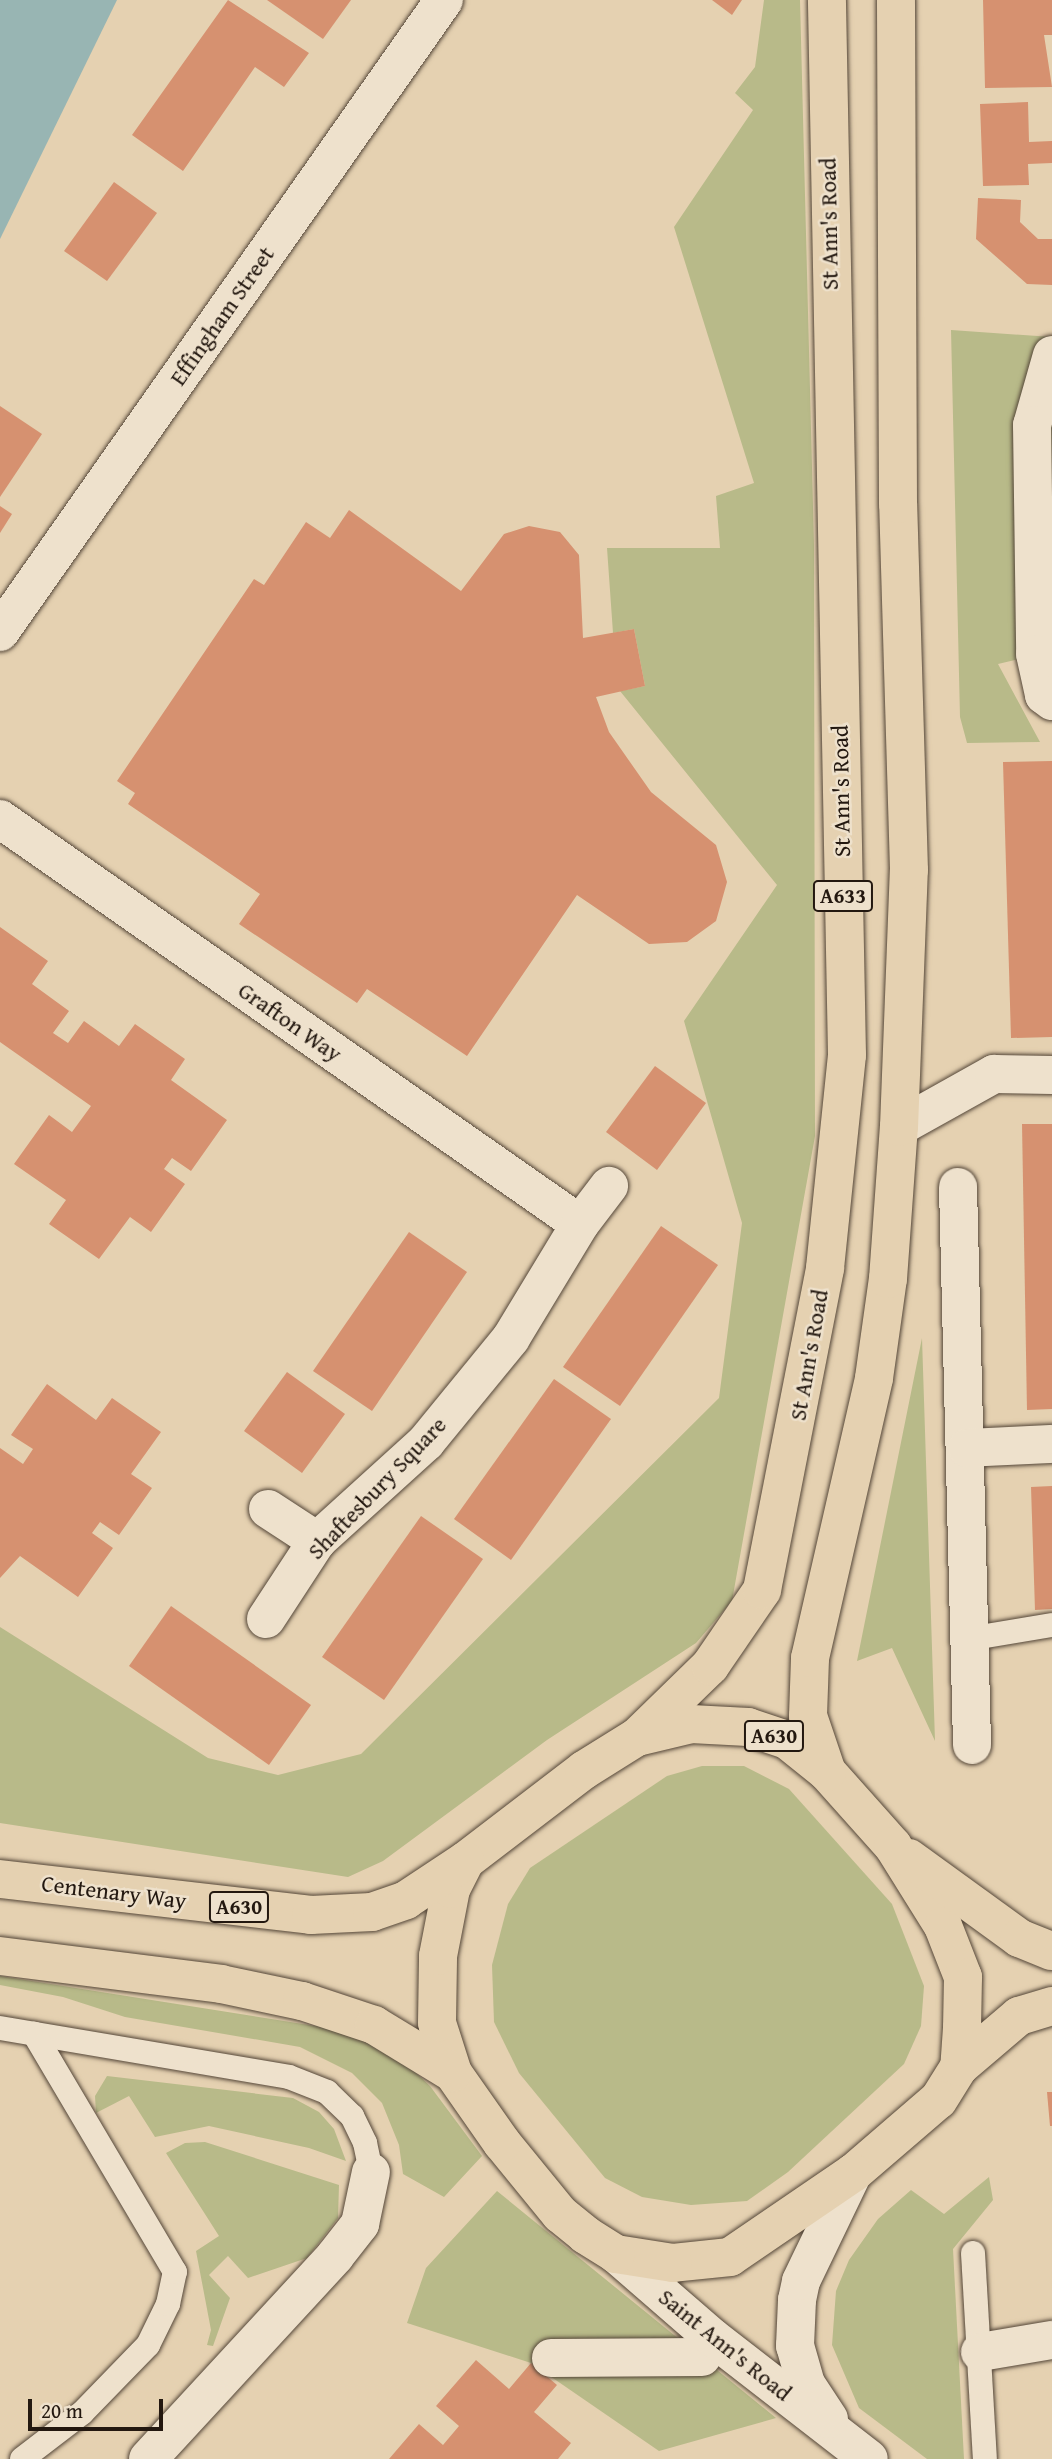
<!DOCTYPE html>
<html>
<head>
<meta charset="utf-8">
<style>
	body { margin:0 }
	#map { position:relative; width:1052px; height:2459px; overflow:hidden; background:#e5d1b1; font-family:"Gentium Book Plus",serif }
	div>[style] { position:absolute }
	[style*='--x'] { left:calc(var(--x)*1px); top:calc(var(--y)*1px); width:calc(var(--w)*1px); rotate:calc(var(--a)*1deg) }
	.green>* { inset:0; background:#b8ba89 }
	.water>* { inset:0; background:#98b5b3 }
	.building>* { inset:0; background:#d69170 }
	.roads { filter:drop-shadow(0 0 2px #544638) drop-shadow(0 0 2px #544638) }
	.service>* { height:24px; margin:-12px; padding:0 12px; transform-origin:12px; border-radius:12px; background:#eee1cc }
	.pedestrian>* { height:38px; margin:-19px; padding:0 19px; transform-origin:19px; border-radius:19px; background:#eee1cc }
	.minor>* { height:38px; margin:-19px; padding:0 19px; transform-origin:19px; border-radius:19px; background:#eee1cc }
	.tertiary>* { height:38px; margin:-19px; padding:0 19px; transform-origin:19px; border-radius:19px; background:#eee1cc }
	.primary>* { height:38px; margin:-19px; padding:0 19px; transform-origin:19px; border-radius:19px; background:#e5d1b1 }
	span { translate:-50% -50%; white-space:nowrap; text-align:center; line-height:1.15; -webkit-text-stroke:5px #eee1cc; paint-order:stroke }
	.shield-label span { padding:2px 5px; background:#eee1cc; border:2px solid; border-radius:5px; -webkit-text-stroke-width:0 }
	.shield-label { font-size:21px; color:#231810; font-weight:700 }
	.street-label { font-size:23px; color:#231810 }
	.scale { position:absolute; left:28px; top:2399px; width:135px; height:32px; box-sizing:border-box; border:4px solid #231810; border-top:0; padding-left:9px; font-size:21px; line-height:24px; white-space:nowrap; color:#231810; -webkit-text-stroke:5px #eee1cc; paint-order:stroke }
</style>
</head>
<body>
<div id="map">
	<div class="green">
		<div style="clip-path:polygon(764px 0,800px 0,814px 546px,815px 1136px,732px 1601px,696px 1643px,547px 1740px,383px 1861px,348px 1877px,0 1823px,0 1627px,208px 1758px,278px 1775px,361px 1754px,719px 1398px,742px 1223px,684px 1021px,777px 885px,620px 691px,645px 686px,634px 629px,613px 633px,607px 548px,720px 548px,716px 496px,754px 483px,674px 227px,753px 110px,735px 93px,755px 67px)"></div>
		<div style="clip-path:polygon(951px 330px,1052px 337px,1052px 651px,998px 664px,1040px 742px,967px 743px,960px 717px)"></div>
		<div style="clip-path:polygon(922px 1338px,935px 1741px,892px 1648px,857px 1661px)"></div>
		<div style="clip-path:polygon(702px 1766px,744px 1766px,789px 1789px,892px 1904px,924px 1986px,921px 2026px,904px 2064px,788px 2172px,747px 2201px,691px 2205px,642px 2197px,605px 2178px,519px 2073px,494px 2022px,492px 1965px,508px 1904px,530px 1868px,667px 1776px)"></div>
		<div style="clip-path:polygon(0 1976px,328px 2028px,375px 2044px,401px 2059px,430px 2086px,482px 2156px,444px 2197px,403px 2174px,399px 2145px,382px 2103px,352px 2073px,300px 2047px,125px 2017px,63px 1997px,0 1985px)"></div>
		<div style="clip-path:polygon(107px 2076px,293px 2098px,319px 2112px,334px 2129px,346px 2161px,309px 2148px,209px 2126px,155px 2137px,129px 2096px,96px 2113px,95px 2096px)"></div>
		<div style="clip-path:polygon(205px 2142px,339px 2185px,338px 2218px,307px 2258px,248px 2278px,228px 2256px,209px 2275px,230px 2298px,213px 2346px,207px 2345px,211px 2330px,196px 2251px,219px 2236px,166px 2153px,185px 2143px)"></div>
		<div style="clip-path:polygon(989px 2177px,993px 2200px,953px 2249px,964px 2459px,927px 2459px,859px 2408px,832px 2345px,836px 2291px,849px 2260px,878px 2219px,911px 2190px,944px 2214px)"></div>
		<div style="clip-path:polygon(497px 2191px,776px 2418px,659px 2451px,531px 2363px,407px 2323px,426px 2268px)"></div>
	</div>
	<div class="water">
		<div style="clip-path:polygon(0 0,117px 0,0 239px)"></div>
	</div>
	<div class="building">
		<div style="clip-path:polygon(228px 0,309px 53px,284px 87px,255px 67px,183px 171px,132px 135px)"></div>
		<div style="clip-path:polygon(267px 0,351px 0,323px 39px)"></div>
		<div style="clip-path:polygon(712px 0,742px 0,732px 15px)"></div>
		<div style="clip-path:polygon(983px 0,1052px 0,1052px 35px,1044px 35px,1052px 87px,985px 88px)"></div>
		<div style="clip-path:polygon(1028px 102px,1029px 142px,1052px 141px,1052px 163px,1028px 164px,1029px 185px,983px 186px,980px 104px)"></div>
		<div style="clip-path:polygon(114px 182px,157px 213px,107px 281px,64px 251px)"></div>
		<div style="clip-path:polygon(978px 198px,1021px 200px,1020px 222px,1038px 239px,1052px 239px,1052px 285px,1027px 284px,976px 239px)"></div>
		<div style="clip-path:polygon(0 406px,42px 434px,0 497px)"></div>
		<div style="clip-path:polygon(0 506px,12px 514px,0 533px)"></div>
		<div style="clip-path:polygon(349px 510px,461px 591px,504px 534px,529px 526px,560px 532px,579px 555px,583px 638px,634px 629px,645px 686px,596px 697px,609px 732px,651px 792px,716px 845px,727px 882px,716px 921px,687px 942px,649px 944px,577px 895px,467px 1056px,367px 989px,357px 1003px,239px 924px,260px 894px,128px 804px,135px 793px,117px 781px,254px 579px,264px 585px,306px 522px,330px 538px)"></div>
		<div style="clip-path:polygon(1052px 761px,1052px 1037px,1011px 1038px,1003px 762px)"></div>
		<div style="clip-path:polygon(0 927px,48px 961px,32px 984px,69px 1011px,53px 1033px,68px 1043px,84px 1021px,119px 1046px,135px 1024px,185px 1059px,171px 1080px,227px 1120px,191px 1171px,172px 1158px,164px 1169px,185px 1184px,151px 1232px,130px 1217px,99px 1259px,49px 1224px,66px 1200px,14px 1164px,49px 1115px,72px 1132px,91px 1106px,0 1042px)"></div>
		<div style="clip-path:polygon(655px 1066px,706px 1103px,657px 1170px,606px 1132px)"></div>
		<div style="clip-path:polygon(1022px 1124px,1052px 1124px,1052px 1409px,1027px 1410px)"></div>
		<div style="clip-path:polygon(661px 1226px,718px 1265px,620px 1406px,563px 1367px)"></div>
		<div style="clip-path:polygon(409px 1232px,467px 1272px,372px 1411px,313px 1371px)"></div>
		<div style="clip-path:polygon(287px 1372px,345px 1414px,302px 1473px,244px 1431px)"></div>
		<div style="clip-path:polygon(554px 1379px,611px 1419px,511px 1560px,454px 1519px)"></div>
		<div style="clip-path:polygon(47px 1384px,96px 1420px,112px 1398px,161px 1432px,131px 1474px,152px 1488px,119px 1535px,100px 1522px,92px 1533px,113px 1548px,78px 1597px,20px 1556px,0 1578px,0 1448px,23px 1464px,33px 1449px,11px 1435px)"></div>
		<div style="clip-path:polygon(1052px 1486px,1052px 1609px,1035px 1610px,1031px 1487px)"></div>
		<div style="clip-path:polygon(421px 1516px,483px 1559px,384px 1700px,322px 1657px)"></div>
		<div style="clip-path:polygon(171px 1606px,311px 1705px,269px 1765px,129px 1666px)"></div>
		<div style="clip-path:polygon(1047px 2092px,1052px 2092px,1052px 2126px,1050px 2126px)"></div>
		<div style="clip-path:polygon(476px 2360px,509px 2389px,531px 2363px,557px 2385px,534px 2412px,571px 2443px,558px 2459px,389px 2459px,419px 2424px,443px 2445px,459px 2426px,436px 2406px)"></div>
	</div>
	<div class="roads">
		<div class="service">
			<div style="--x:968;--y:1639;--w:85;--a:-9.5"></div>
			<div style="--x:0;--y:2028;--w:293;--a:9.6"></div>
			<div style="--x:289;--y:2077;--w:41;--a:21.5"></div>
			<div style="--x:327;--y:2092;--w:35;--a:44"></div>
			<div style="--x:352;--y:2116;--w:30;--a:64"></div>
			<div style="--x:365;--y:2143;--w:30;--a:78"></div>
			<div style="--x:973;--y:2253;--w:206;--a:86.7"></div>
			<div style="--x:22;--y:2459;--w:76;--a:-37.5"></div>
			<div style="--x:82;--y:2413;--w:95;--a:-45.9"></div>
			<div style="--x:148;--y:2345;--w:46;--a:-64"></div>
			<div style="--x:168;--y:2304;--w:33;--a:-78"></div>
			<div style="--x:175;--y:2272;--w:277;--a:-120.6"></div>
		</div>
		<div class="pedestrian">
			<div style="--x:551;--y:2358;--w:151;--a:-0.4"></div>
		</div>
		<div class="minor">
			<div style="--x:1052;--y:355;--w:73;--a:105.9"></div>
			<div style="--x:1032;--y:425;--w:229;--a:89.2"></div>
			<div style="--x:1035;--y:654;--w:42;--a:77.6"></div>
			<div style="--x:1044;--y:695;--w:10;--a:37"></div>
			<div style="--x:0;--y:632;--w:772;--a:-54.91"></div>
			<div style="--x:0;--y:819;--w:707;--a:34.93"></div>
			<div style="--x:899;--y:1127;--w:109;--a:-29.2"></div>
			<div style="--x:994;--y:1074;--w:58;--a:1"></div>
			<div style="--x:958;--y:1187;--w:558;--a:88.56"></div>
			<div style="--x:967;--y:1448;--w:85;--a:-2.7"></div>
			<div style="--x:268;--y:1509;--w:59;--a:33.1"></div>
			<div style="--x:266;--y:1619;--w:93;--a:-56.8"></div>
			<div style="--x:317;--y:1541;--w:147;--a:-42.2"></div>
			<div style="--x:426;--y:1442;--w:134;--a:-50.7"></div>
			<div style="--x:511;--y:1338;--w:133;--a:-58.8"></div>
			<div style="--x:580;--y:1224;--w:48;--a:-52.7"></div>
			<div style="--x:980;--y:2352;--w:73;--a:-9.5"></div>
			<div style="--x:148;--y:2459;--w:276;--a:-47.3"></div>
			<div style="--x:335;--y:2256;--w:41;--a:-52"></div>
			<div style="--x:360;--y:2224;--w:53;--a:-78.1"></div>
		</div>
		<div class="tertiary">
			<div style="--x:616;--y:2254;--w:128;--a:40.9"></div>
			<div style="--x:713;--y:2338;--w:197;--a:37.8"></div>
			<div style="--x:829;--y:2419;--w:42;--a:-123.3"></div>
			<div style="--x:806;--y:2384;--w:40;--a:-106"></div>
			<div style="--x:795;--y:2346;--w:46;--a:-87.5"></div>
			<div style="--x:797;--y:2300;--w:19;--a:-78"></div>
			<div style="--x:801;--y:2281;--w:120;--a:-64.3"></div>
		</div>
		<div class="primary">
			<div style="--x:691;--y:1724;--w:57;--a:3"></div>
			<div style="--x:748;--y:1727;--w:41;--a:18.4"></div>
			<div style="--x:787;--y:1740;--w:51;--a:38.7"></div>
			<div style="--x:827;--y:1772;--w:99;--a:48.3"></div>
			<div style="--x:893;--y:1846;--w:94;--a:58"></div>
			<div style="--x:943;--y:1926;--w:55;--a:68.6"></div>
			<div style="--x:963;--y:1977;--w:51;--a:91.1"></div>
			<div style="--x:962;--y:2028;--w:39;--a:94"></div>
			<div style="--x:959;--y:2067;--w:39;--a:122"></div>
			<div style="--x:938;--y:2100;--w:112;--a:139.3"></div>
			<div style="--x:853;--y:2173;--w:149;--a:145.7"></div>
			<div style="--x:730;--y:2257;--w:57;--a:174"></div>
			<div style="--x:673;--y:2263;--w:58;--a:-171"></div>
			<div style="--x:616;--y:2254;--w:36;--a:-148"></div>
			<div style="--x:586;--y:2235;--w:33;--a:-141"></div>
			<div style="--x:560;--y:2214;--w:92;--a:-129.2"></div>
			<div style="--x:502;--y:2143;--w:85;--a:-125"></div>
			<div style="--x:453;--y:2073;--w:52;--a:-107.7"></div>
			<div style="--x:437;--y:2023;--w:67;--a:-89.1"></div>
			<div style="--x:438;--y:1956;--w:68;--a:-79"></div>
			<div style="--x:451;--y:1889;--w:31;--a:-63"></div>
			<div style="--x:465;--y:1861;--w:150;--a:-37.4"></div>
			<div style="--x:584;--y:1770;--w:62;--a:-31.9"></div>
			<div style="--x:637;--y:1737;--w:56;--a:-13.5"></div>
			<div style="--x:637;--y:1737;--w:102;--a:-44.2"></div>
			<div style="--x:710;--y:1666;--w:92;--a:-55.6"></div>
			<div style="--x:762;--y:1590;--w:328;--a:-78.9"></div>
			<div style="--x:825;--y:1268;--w:214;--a:-84.1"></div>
			<div style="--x:847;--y:1055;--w:1055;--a:-91.09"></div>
			<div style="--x:827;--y:1772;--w:59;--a:-108.7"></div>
			<div style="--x:808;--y:1716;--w:58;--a:-88"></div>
			<div style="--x:810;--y:1658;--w:287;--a:-77.1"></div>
			<div style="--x:874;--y:1378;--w:100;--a:-82"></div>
			<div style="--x:888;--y:1279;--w:152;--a:-85.9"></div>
			<div style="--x:899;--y:1127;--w:257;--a:-87.8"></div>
			<div style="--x:909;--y:870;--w:366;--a:-91.7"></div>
			<div style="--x:898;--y:504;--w:504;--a:-90.23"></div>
			<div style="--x:909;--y:1858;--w:136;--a:36"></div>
			<div style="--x:1019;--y:1938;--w:35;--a:22"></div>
			<div style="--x:0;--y:1879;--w:313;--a:6.6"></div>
			<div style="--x:311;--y:1915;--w:61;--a:-2.8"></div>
			<div style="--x:372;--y:1912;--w:36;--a:-19"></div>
			<div style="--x:406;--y:1900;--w:71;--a:-33.5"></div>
			<div style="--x:0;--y:1956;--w:223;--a:7.2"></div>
			<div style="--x:221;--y:1984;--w:83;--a:11.9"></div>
			<div style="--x:302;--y:2001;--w:76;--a:18.4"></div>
			<div style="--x:374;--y:2025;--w:92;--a:31.3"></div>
			<div style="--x:959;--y:2067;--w:79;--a:-40.4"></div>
			<div style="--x:1019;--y:2016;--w:34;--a:-17"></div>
		</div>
	</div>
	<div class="shield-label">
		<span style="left:843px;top:896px">A633</span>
		<span style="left:774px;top:1736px">A630</span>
		<span style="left:239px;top:1907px">A630</span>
	</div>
	<div class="street-label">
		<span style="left:829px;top:224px;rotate:-91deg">St Ann's Road</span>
		<span style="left:222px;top:316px;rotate:-55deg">Effingham Street</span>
		<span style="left:841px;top:791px;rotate:-91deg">St Ann's Road</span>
		<span style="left:290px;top:1022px;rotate:35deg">Grafton Way</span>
		<span style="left:809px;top:1355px;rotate:-80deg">St Ann's Road</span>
		<span style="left:377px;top:1488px;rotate:-46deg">Shaftesbury Square</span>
		<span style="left:114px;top:1892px;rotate:7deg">Centenary Way</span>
		<span style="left:725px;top:2345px;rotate:39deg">Saint Ann's Road</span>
	</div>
	<div class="scale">20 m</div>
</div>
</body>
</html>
